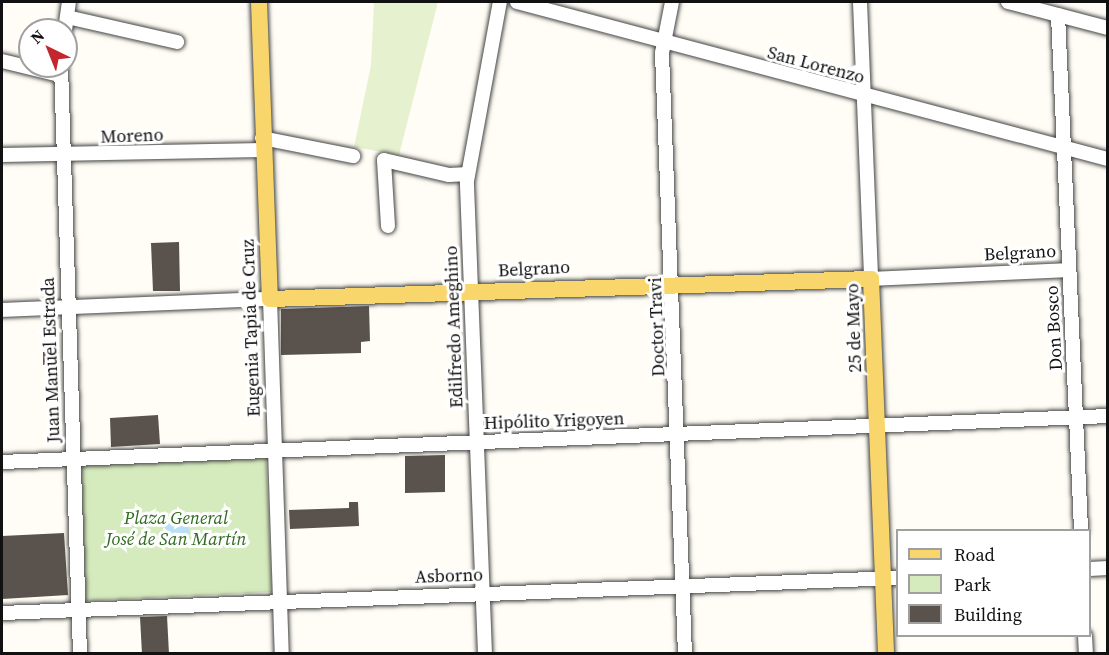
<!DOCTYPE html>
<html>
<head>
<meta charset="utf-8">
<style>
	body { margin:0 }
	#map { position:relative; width:1109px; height:655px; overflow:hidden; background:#fffdf5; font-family:"Source Serif 4",serif }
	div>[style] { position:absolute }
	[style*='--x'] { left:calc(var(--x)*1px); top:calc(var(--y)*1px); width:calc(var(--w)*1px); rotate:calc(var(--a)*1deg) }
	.green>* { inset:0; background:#d5ebbd }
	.pitch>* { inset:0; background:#e6f2cf }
	.water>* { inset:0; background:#b9e0f7 }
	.round { border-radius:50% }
	.building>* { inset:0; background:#5a524d }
	.roads { filter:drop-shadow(0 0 2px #444) drop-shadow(0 0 2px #444) }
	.minor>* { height:14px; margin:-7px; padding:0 7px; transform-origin:7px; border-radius:7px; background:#fff }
	.major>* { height:16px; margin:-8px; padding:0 8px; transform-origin:8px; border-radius:8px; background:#f9d66b }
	span { translate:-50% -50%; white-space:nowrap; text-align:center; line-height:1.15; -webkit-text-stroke:6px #fff; paint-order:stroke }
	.street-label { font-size:18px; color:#111 }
	.park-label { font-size:18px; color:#2f6b1f; font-style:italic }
	.frame { position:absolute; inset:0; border:3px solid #111; pointer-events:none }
	.legend { position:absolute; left:896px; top:529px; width:195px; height:108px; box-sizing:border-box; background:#fff; border:2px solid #a0a0a0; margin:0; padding:8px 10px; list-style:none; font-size:18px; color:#111 }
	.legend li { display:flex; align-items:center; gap:12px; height:30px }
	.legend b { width:30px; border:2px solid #a0a0a0 }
	.north { position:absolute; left:18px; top:18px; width:60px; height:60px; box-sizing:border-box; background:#fff; border:2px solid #a0a0a0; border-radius:50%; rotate:317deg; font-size:16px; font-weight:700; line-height:24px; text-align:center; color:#111 }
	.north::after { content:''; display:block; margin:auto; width:21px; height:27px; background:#c4262e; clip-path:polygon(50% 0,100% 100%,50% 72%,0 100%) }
</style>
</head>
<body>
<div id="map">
	<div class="green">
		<div style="clip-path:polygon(266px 457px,272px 592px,86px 601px,80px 466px)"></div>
	</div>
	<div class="pitch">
		<div style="clip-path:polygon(374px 2px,438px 2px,399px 155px,354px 147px,371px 65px)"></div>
	</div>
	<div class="water">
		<div class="round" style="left:165px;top:519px;width:24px;height:24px"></div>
	</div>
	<div class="building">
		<div style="clip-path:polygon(179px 242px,180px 291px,153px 291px,151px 243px)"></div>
		<div style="clip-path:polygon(369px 306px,370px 341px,361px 342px,361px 353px,281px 355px,281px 309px)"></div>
		<div style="clip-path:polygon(43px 352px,59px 352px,59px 365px,43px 365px)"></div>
		<div style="clip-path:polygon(158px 415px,160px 444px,111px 447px,110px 418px)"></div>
		<div style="clip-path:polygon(445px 455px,445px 492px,405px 493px,405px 456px)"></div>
		<div style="clip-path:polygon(349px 502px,358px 502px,359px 526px,290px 529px,289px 510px,349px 508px)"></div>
		<div style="clip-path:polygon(64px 533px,68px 595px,2px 599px,2px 536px)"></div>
		<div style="clip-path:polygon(167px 616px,169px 654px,142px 654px,140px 617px)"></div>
	</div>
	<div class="roads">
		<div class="minor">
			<div style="--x:517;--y:2;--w:611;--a:14.88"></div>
			<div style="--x:672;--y:2;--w:52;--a:101.1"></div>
			<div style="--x:662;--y:53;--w:601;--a:87.81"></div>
			<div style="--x:860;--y:2;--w:277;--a:87.7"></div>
			<div style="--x:871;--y:279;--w:198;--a:-2.6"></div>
			<div style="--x:1008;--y:2;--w:103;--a:14.6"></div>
			<div style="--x:1058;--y:15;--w:516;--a:87.44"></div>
			<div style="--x:67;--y:17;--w:113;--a:12.8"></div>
			<div style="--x:65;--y:30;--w:28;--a:-82"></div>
			<div style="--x:2;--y:61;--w:60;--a:13.6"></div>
			<div style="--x:61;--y:66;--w:588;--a:88.15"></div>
			<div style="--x:262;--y:138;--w:93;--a:11.2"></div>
			<div style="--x:2;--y:155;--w:261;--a:-1.1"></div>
			<div style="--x:388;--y:226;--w:66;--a:-93.5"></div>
			<div style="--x:384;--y:160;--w:67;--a:13"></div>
			<div style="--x:449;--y:175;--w:19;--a:-3"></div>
			<div style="--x:2;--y:310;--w:268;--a:-2.4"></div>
			<div style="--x:270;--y:299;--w:355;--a:88.1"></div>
			<div style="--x:2;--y:462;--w:1107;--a:-2.38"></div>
			<div style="--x:1090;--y:569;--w:18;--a:-3"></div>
			<div style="--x:2;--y:613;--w:897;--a:-2.24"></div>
			<div style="--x:1085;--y:636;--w:18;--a:87"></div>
			<div style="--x:485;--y:654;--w:473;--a:-92.2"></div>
			<div style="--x:467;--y:181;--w:182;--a:-79.6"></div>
		</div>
		<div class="major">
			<div style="--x:259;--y:2;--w:297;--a:87.9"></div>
			<div style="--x:270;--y:299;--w:601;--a:-1.91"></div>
			<div style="--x:871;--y:279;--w:375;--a:87.7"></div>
		</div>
	</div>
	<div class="street-label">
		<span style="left:816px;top:65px;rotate:15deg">San Lorenzo</span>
		<span style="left:132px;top:136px;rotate:-2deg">Moreno</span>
		<span style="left:1020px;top:253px;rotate:-3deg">Belgrano</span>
		<span style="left:534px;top:269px;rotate:-3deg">Belgrano</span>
		<span style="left:454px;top:327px;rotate:-92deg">Edilfredo Ameghino</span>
		<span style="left:657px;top:327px;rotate:-92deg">Doctor Travi</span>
		<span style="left:251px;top:328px;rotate:-92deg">Eugenia Tapia de Cruz</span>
		<span style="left:854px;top:328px;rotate:-92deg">25 de Mayo</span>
		<span style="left:1054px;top:328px;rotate:-93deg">Don Bosco</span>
		<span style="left:51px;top:360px;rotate:-92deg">Juan Manuel Estrada</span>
		<span style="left:554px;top:421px;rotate:-2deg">Hipólito Yrigoyen</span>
		<span style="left:449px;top:576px;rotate:-2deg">Asborno</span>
	</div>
	<div class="park-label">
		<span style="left:176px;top:529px">Plaza General<br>José de San Martín</span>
	</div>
	<div class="frame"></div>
	<ul class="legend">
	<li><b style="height:8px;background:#f9d66b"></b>Road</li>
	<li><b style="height:16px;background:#d5ebbd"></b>Park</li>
	<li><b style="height:16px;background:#5a524d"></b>Building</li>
	</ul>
	<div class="north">N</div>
</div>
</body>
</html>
